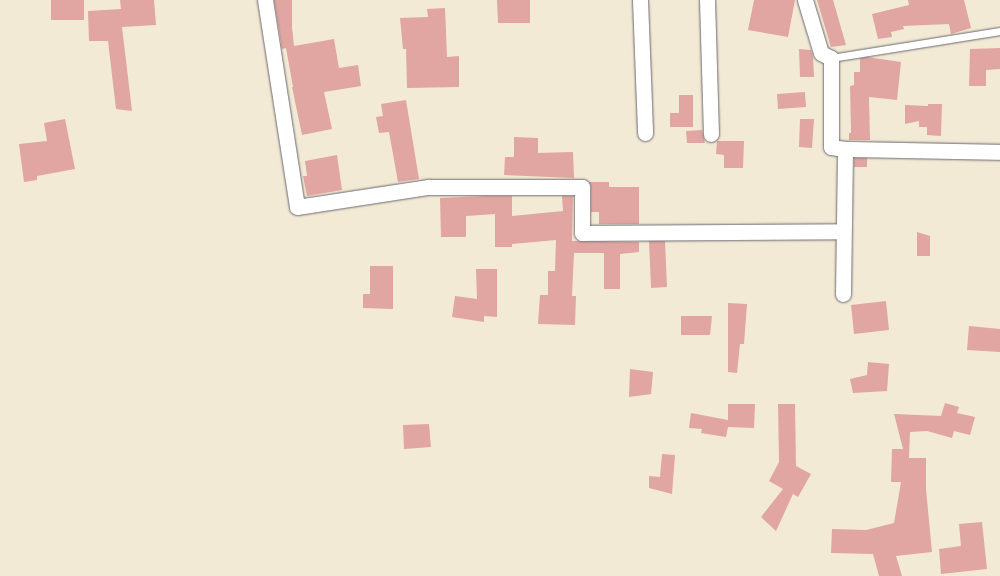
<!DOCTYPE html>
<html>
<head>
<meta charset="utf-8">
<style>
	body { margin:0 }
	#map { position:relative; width:1000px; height:576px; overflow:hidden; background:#f3ead5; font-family:"IM FELL Great Primer",serif }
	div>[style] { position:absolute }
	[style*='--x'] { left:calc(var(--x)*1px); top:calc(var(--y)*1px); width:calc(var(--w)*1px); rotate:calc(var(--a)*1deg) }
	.building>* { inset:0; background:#e1a5a2 }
	.roads { filter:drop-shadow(0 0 1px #6b6871) drop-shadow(0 0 1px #6b6871) }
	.service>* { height:7px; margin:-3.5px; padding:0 3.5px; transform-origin:3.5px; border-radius:3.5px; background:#fff }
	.minor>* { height:15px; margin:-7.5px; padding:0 7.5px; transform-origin:7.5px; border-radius:7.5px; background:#fff }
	span { translate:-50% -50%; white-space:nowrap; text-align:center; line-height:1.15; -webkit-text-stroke:3px #f7f3e8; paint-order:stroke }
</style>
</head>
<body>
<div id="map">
	<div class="building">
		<div style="clip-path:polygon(51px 0,84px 0,84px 20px,51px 20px)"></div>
		<div style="clip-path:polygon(120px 0,154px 0,156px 25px,122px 27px,132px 111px,116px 109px,108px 41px,89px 41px,88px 11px,121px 9px)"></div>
		<div style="clip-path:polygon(274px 0,292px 0,292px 27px,294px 46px,334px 39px,339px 68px,358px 65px,361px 86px,324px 92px,332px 129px,302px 135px,292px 87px,293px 87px,286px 48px,282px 49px)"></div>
		<div style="clip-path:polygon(497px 0,530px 0,530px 23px,498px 23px)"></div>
		<div style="clip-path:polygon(754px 0,795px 0,788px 37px,748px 30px)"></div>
		<div style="clip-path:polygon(817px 0,833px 0,846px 45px,831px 47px)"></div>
		<div style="clip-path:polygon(908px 0,964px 0,971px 28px,951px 34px,949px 24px,903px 26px,904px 29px,891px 32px,892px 37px,878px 39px,872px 14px,909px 5px)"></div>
		<div style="clip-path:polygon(445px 8px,447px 57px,459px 56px,459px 87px,407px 88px,406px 49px,403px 49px,400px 18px,428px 17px,427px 9px)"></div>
		<div style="clip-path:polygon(1000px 48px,1000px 69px,986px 70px,986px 86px,969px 86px,970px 49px)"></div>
		<div style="clip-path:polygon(799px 49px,811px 50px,813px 57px,814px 77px,800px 77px)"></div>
		<div style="clip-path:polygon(867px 57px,901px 62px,897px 100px,869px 97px,870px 140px,849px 140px,849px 133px,851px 133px,850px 86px,854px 85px,854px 72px,860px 72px,860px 58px)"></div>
		<div style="clip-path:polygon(805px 92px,806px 107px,778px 109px,777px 94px)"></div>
		<div style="clip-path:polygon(679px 95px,693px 95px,693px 127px,670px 127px,670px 113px,679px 113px)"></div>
		<div style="clip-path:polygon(406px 100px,419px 179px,398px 182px,389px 132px,379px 133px,376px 117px,383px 116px,381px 104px)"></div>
		<div style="clip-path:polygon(928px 104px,942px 104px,941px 136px,927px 135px,927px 127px,919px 127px,919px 121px,905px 124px,905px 105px,928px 106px)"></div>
		<div style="clip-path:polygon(65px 119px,75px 169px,37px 176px,37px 180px,24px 182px,19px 144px,47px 141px,44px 123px)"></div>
		<div style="clip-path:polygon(800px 119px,814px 119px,812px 148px,799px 147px)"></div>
		<div style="clip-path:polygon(702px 130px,705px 143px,687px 143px,686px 131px)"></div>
		<div style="clip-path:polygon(514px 137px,538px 138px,538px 153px,573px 152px,574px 178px,504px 175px,505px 157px,514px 157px)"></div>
		<div style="clip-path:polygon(717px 141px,744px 141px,743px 168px,724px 168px,724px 155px,716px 154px)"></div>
		<div style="clip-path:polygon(337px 155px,342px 190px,307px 196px,303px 176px,307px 176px,305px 161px)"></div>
		<div style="clip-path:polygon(854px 158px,867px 158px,867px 167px,854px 167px)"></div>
		<div style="clip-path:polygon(589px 182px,609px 182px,609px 187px,639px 187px,639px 224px,599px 224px,599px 212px,591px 212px,591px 187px)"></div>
		<div style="clip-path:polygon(486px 196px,512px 196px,512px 216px,563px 211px,562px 196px,573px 196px,572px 241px,639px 242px,639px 252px,620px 254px,620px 289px,604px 289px,604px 253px,574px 253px,572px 296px,576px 296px,575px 325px,538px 324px,540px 295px,548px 295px,548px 271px,555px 271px,556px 240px,512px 244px,512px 247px,495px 247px,495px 214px,466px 216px,466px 237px,441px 237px,440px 198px)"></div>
		<div style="clip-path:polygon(917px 232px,930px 236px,930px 256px,917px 256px)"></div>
		<div style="clip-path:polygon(649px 241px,665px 241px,667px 287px,651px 288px)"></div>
		<div style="clip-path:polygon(370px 266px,393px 266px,393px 309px,363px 308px,363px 294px,370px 294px)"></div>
		<div style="clip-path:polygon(476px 269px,497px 269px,497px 317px,484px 316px,484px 322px,452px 317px,455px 296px,477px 299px)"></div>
		<div style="clip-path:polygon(886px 301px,889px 330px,854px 334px,851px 305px)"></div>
		<div style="clip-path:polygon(728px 303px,747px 304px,744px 344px,740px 344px,737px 373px,728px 372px)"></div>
		<div style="clip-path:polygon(681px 316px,712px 316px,710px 335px,681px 335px)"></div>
		<div style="clip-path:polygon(969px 326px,1000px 329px,1000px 352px,967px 350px)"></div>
		<div style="clip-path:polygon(868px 362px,889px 364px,887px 391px,853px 393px,850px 379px,867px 375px)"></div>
		<div style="clip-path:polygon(630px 369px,653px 372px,651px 394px,629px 397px)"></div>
		<div style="clip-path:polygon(945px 403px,959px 407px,957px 413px,975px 417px,970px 435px,954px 431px,952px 438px,927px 431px,910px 432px,909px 458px,926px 458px,926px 489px,932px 552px,896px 556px,902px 576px,879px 576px,873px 554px,831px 553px,832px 529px,866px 530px,894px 523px,901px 482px,891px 482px,892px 449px,903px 449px,894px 414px,941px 416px)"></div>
		<div style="clip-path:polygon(728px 404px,755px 404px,754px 428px,728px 427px,726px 437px,701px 433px,702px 429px,689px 428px,691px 413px,728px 420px)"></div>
		<div style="clip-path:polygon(778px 404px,795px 404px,796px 466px,811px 474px,798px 497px,793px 494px,776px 531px,761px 517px,783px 489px,769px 481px,779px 462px)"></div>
		<div style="clip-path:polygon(429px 424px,431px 447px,404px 449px,403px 425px)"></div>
		<div style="clip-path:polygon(662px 454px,675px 455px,672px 494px,649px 488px,649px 476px,660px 477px)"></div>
		<div style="clip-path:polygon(982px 522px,987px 569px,941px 574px,939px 549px,961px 546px,959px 524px)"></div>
	</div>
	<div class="roads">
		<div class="service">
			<div style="--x:831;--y:58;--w:171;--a:-9.1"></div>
		</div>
		<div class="minor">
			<div style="--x:265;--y:0;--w:209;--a:81.2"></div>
			<div style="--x:297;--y:207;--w:133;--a:-8.7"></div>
			<div style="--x:428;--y:187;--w:154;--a:0"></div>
			<div style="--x:582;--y:187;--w:46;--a:90"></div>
			<div style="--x:582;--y:233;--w:261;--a:-0.4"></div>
			<div style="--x:640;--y:0;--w:133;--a:87.8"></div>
			<div style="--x:707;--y:0;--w:134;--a:88.3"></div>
			<div style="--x:805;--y:0;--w:55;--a:73.2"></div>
			<div style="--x:821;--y:53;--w:11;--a:27"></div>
			<div style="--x:831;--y:58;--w:89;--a:90"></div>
			<div style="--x:831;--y:147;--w:14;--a:8"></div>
			<div style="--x:845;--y:149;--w:155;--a:1.1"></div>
			<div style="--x:843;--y:294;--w:145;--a:-89.2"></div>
		</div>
	</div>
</div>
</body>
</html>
